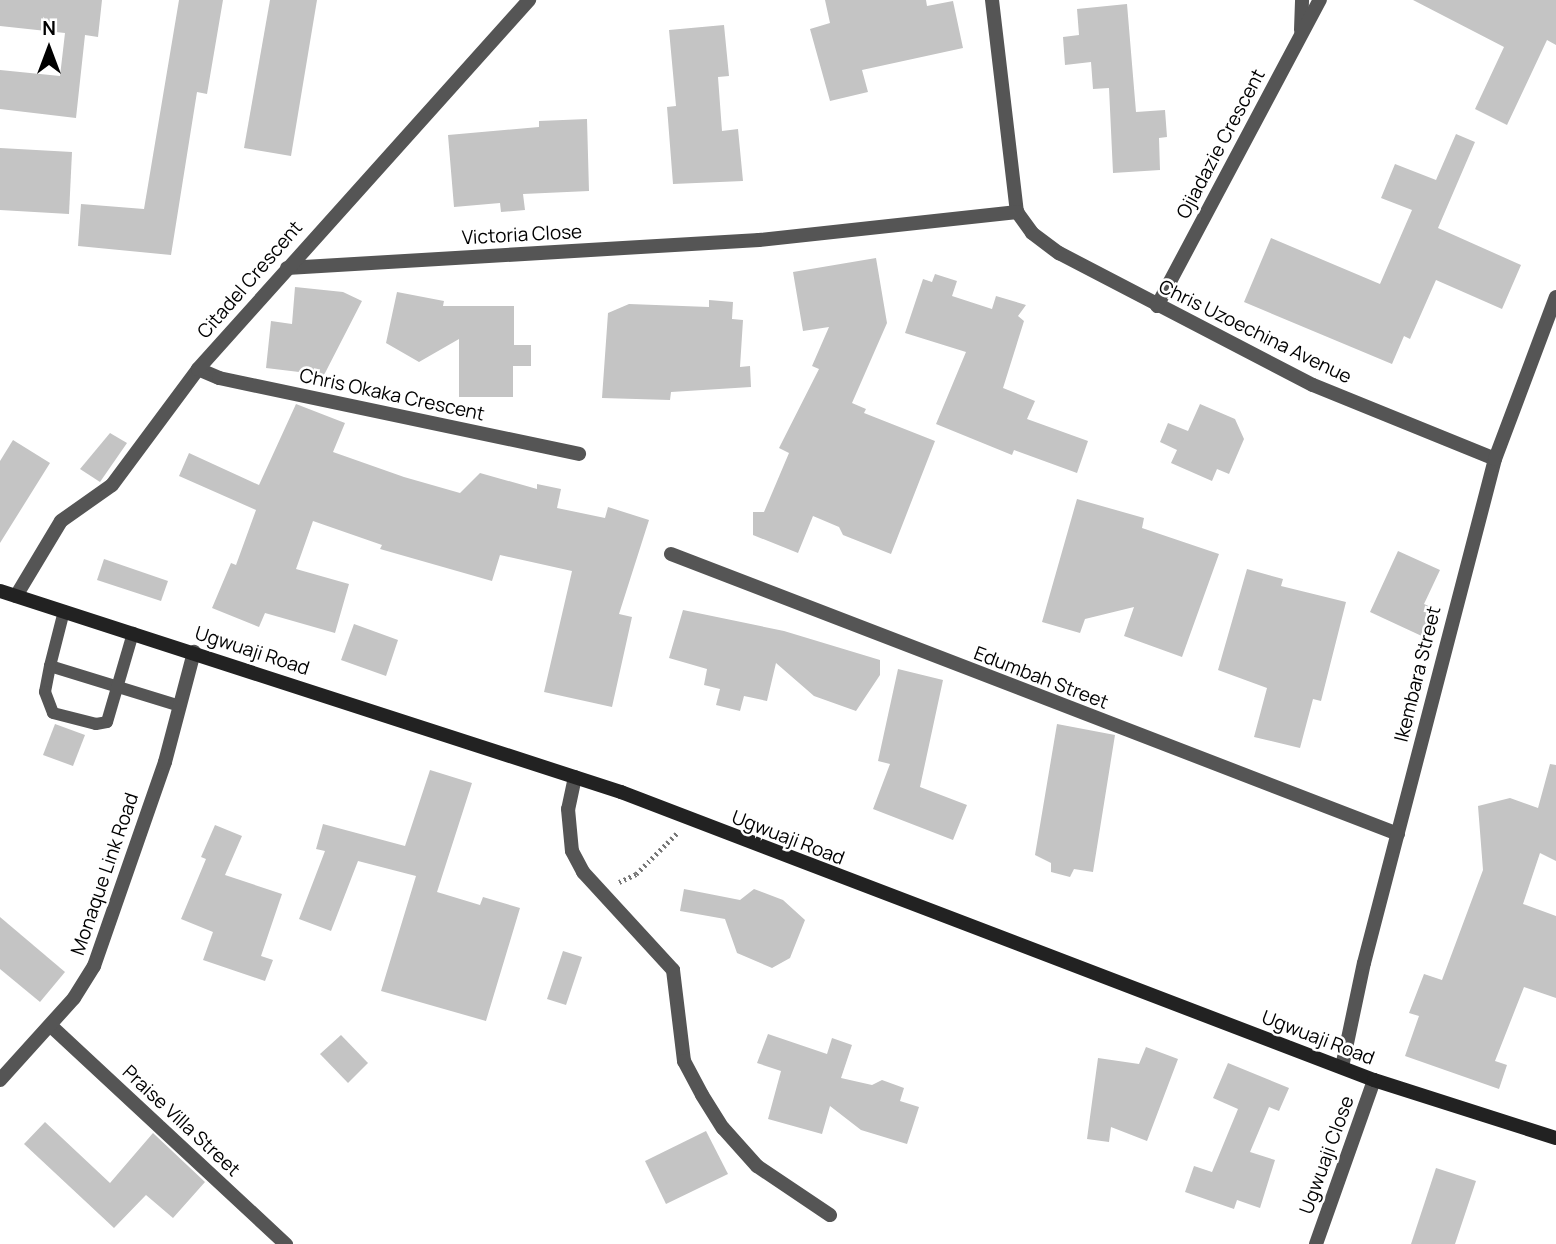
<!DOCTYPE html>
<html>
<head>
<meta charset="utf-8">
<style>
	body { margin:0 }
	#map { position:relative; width:1556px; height:1244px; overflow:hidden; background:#fff; font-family:Manrope,sans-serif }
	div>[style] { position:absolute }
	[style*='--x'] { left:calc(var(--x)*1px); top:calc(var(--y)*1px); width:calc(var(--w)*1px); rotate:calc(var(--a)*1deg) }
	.building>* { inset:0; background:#c4c4c4 }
	.path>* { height:4.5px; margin-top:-2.25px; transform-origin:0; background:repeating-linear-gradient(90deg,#777 0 2px,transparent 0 5.5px) }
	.service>* { height:12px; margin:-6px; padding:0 6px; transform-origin:6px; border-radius:6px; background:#555 }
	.minor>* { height:14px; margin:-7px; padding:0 7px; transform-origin:7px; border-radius:7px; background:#555 }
	.secondary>* { height:14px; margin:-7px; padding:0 7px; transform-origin:7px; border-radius:7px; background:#222 }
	span { translate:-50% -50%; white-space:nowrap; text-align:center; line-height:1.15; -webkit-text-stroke:5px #fff; paint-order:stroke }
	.street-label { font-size:19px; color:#000 }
	.north { position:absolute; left:14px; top:14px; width:70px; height:70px; -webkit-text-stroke:5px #fff; paint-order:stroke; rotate:0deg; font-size:19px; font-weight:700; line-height:28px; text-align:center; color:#000 }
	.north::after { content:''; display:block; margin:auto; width:24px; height:32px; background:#000; clip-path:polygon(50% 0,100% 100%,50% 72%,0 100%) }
</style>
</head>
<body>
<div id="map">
	<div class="building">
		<div style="clip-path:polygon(0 0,102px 0,98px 37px,85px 35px,76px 118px,0 109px,0 70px,60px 76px,65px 33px,0 26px)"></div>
		<div style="clip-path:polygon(179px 0,223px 0,207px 94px,197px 92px,171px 255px,78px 246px,81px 204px,144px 209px)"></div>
		<div style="clip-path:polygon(270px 0,317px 0,291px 156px,244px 148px)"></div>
		<div style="clip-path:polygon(825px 0,926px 0,927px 6px,953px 1px,963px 48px,862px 70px,868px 92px,830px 101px,810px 29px,830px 23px)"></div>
		<div style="clip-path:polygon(1413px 0,1556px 0,1556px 45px,1547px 40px,1507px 125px,1475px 109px,1504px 47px)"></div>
		<div style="clip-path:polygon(1127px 4px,1136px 112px,1165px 110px,1167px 137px,1159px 138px,1160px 170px,1113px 173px,1109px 88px,1093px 89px,1091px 62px,1065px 65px,1063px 37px,1079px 35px,1077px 9px)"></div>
		<div style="clip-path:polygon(724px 25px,729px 76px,718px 77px,722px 131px,738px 129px,743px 181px,673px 184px,667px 107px,676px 106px,669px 30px)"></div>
		<div style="clip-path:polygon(587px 119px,589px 191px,523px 194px,525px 210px,501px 212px,500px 203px,454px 207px,448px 135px,539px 127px,539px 121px)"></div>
		<div style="clip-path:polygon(1456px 134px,1475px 142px,1438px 228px,1521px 265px,1502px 309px,1436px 280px,1410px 339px,1404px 336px,1392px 364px,1244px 302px,1271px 238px,1380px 284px,1412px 210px,1381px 198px,1395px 164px,1436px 180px)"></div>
		<div style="clip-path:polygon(0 148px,72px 152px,69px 214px,0 210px)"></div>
		<div style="clip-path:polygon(876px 258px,887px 323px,852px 403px,866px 409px,864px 413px,935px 441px,891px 554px,843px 535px,839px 527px,813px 516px,798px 553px,753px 535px,753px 512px,764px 512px,789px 453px,779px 448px,819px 369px,812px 366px,829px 327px,803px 331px,793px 272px)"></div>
		<div style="clip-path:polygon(935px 274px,957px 281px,952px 296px,992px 309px,996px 296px,1026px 305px,1018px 316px,1024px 321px,1003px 388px,1035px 401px,1027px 419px,1088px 441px,1077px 473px,1014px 450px,1012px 455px,936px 424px,966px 352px,905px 333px,923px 279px,932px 282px)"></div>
		<div style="clip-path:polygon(295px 287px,343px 292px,362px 301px,324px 375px,266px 368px,271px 321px,292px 324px)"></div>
		<div style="clip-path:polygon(397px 292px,444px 301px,443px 306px,514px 306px,514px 345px,531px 345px,531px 366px,513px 366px,513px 397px,459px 397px,459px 339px,419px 362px,386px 343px)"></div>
		<div style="clip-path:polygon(709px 300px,733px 302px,732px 319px,743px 320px,740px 367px,750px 366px,751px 387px,671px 392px,670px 400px,602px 398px,608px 313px,629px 304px,709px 307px)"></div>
		<div style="clip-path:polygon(296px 404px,345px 423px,333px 452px,404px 477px,460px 493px,480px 473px,537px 489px,537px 484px,561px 489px,557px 508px,605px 518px,608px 507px,649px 520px,619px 614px,632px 617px,612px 707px,544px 692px,572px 571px,500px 555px,492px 581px,380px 549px,382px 545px,313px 521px,296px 569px,349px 584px,335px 633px,265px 613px,259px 627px,212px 608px,231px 563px,236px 565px,256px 510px,179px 476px,189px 453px,259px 485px)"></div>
		<div style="clip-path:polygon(1200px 404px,1235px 419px,1244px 439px,1229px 474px,1217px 469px,1212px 481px,1171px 463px,1177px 450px,1160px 442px,1168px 423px,1188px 431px)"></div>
		<div style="clip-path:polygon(110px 433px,127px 443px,100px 482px,80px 469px)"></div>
		<div style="clip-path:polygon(13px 440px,50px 463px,0 543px,0 461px)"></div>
		<div style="clip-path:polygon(1077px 499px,1144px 518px,1142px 528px,1219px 554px,1182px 657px,1124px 636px,1134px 607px,1085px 619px,1080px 633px,1042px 622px)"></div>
		<div style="clip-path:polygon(1398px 551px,1440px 570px,1424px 604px,1438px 610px,1426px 638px,1370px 612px)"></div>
		<div style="clip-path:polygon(104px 559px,168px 581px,161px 601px,97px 580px)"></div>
		<div style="clip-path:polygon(1247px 569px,1283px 579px,1281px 586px,1346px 602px,1321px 701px,1313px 699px,1300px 748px,1254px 737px,1267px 688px,1218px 670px)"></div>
		<div style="clip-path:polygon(683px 610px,784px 631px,880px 660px,880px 675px,856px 711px,814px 696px,776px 663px,767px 701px,744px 696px,740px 711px,716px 705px,720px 689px,704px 685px,707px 669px,669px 658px)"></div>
		<div style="clip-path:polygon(354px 624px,398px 640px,386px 676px,341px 660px)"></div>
		<div style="clip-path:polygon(898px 669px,943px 680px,920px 787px,967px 805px,953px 840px,873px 809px,890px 764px,878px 761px)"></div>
		<div style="clip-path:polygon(55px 724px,85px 735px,73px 766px,43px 755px)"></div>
		<div style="clip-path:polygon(1057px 724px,1115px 735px,1093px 872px,1074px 869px,1070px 877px,1051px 872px,1051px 863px,1035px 855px)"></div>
		<div style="clip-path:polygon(1550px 764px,1556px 765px,1556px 861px,1540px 853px,1523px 904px,1556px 916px,1556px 998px,1524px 987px,1495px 1061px,1507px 1065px,1499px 1089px,1405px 1056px,1419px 1016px,1409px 1013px,1424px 974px,1442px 980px,1483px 870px,1478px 806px,1510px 798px,1538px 808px)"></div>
		<div style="clip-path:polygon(430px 770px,472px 783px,437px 892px,480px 905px,483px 897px,520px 908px,486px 1021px,381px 991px,416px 876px,358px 861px,331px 931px,299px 919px,325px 851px,316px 849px,323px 824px,405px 846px)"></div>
		<div style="clip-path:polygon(215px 825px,242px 836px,225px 875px,282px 894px,261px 956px,273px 960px,265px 981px,203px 960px,213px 932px,181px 919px,206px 859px,201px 857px)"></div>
		<div style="clip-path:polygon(684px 889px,740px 900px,754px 889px,783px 900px,805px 920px,790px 958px,772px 968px,737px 953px,725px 919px,680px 911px)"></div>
		<div style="clip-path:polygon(0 917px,65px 972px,40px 1002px,0 969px)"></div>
		<div style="clip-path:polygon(563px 951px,582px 957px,566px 1005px,547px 999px)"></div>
		<div style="clip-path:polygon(768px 1034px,827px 1054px,832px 1038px,852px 1045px,841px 1078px,872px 1085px,882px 1080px,904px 1088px,900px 1101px,919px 1107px,907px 1144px,861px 1130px,830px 1106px,822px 1134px,768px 1119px,781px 1071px,757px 1063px)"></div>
		<div style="clip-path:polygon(341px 1035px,368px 1063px,348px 1083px,320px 1054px)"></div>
		<div style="clip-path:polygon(1146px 1047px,1178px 1059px,1147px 1141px,1111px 1127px,1109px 1142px,1087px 1139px,1098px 1058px,1139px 1064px)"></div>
		<div style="clip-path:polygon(1228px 1063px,1289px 1088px,1279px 1111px,1269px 1107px,1250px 1152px,1275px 1160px,1260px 1208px,1237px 1200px,1234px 1209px,1185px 1192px,1194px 1166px,1212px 1172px,1238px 1109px,1213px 1098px)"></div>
		<div style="clip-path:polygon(45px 1122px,110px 1183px,153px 1133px,205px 1182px,173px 1218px,146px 1195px,114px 1228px,24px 1144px)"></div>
		<div style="clip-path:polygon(706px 1131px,728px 1174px,666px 1204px,645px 1161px)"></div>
		<div style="clip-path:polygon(1436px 1168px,1476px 1181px,1455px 1244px,1411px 1244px)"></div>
	</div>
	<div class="path">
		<div style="--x:619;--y:882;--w:19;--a:-25"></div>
		<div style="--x:636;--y:874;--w:59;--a:-45"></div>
	</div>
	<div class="service">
		<div style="--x:64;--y:611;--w:57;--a:104.3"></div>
		<div style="--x:50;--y:666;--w:136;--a:17.1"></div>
		<div style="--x:50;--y:666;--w:26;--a:101"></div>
		<div style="--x:45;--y:692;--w:22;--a:69"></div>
		<div style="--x:53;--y:713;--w:44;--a:14.3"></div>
		<div style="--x:96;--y:724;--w:11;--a:-10"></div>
		<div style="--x:107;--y:722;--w:93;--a:-73.7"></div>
	</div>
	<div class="minor">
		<div style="--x:992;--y:0;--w:213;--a:83.3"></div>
		<div style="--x:1017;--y:212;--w:26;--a:54"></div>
		<div style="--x:1032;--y:233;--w:34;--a:37"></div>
		<div style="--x:1059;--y:253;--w:286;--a:27.5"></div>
		<div style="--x:1313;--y:385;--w:196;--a:22.1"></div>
		<div style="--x:1301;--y:30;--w:30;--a:-88"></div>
		<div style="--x:287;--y:268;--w:473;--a:-3.4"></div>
		<div style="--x:759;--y:240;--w:260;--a:-6.2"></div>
		<div style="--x:1157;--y:306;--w:347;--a:-62"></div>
		<div style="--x:198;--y:369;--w:23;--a:23"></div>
		<div style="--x:219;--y:378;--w:368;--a:11.9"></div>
		<div style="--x:671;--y:554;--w:779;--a:21.06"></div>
		<div style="--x:16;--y:596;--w:87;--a:-59"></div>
		<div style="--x:61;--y:521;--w:62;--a:-35.2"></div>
		<div style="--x:112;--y:485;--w:144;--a:-53.4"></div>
		<div style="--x:198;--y:369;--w:496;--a:-48.1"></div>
		<div style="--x:575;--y:777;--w:33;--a:102"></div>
		<div style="--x:568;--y:809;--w:42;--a:84.6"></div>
		<div style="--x:572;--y:851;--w:24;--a:62"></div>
		<div style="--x:583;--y:872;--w:133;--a:47.4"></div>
		<div style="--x:673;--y:970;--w:92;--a:83.1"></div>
		<div style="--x:684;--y:1061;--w:38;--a:62"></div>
		<div style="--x:702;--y:1095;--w:39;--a:58"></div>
		<div style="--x:723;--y:1128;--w:51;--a:48.2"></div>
		<div style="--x:757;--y:1166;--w:88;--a:33.9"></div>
		<div style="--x:51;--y:1026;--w:321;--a:42.9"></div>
		<div style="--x:1342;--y:1067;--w:106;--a:-78.1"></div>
		<div style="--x:1364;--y:963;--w:521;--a:-75.43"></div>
		<div style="--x:1495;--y:459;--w:173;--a:-69.4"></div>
		<div style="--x:0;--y:1080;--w:110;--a:-47.9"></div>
		<div style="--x:74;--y:998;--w:38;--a:-58"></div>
		<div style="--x:94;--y:966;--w:216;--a:-70.8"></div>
		<div style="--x:165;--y:762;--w:114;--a:-75.2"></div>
		<div style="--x:1316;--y:1244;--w:174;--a:-70.5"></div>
	</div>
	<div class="secondary">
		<div style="--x:0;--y:591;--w:653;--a:17.94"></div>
		<div style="--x:621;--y:792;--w:806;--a:20.93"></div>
		<div style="--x:1374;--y:1080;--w:191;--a:17.7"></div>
	</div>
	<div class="street-label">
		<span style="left:1221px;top:144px;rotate:-62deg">Ojiadazie Crescent</span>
		<span style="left:522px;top:235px;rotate:-3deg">Victoria Close</span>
		<span style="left:250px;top:280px;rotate:-49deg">Citadel Crescent</span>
		<span style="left:1255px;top:332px;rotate:26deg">Chris Uzoechina Avenue</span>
		<span style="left:392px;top:395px;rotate:12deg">Chris Okaka Crescent</span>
		<span style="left:252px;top:651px;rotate:18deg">Ugwuaji Road</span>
		<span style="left:1418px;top:674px;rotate:-76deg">Ikembara Street</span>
		<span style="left:1041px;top:678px;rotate:21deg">Edumbah Street</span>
		<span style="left:788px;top:838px;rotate:21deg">Ugwuaji Road</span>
		<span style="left:105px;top:874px;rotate:-71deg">Monaque Link Road</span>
		<span style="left:1318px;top:1038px;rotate:21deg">Ugwuaji Road</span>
		<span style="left:181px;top:1121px;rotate:43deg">Praise Villa Street</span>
		<span style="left:1327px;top:1155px;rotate:-70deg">Ugwuaji Close</span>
	</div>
	<div class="north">N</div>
</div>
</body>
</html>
